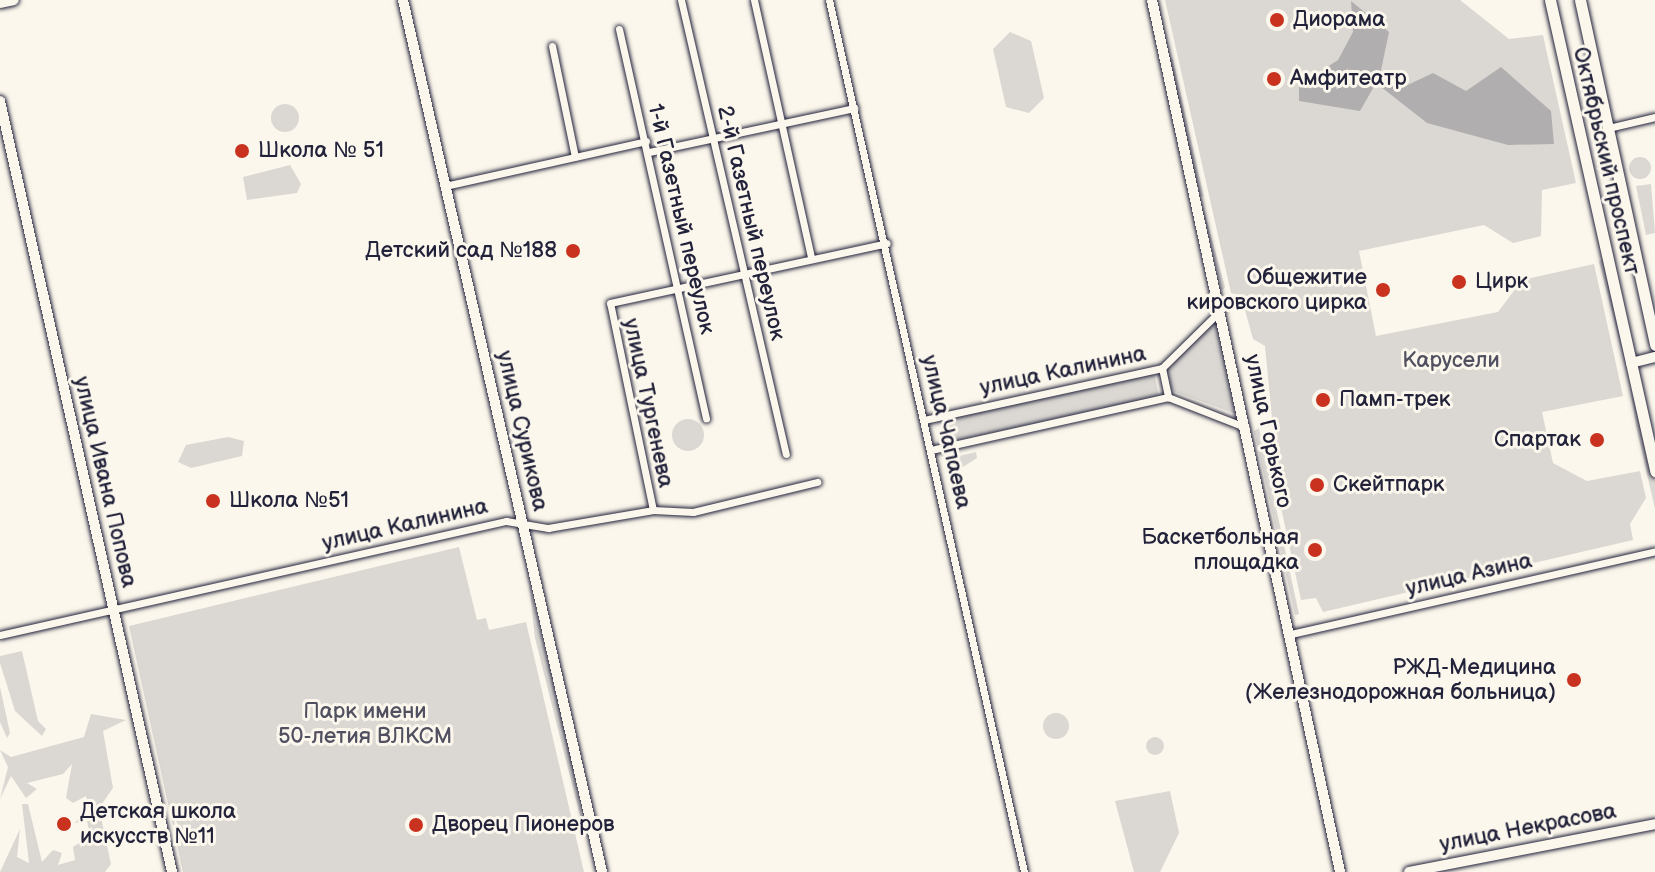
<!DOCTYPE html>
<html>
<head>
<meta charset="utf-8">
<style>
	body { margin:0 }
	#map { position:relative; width:1655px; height:872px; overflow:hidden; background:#fbf7ec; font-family:"Balsamiq Sans",sans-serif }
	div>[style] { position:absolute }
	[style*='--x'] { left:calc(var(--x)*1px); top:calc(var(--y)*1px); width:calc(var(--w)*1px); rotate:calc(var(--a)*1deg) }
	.green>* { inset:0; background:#dbd8d3 }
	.round { border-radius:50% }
	.water>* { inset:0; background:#b1aeb0 }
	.roads { filter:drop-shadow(0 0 2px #22223b) drop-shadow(0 0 2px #22223b) }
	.street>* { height:7px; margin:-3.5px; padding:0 3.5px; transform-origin:3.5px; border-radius:3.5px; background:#fbf7ec }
	.secondary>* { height:10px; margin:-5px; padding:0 5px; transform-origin:5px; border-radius:5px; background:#fbf7ec }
	.primary>* { height:11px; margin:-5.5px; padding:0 5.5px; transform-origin:5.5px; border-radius:5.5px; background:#fbf7ec }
	.dots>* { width:22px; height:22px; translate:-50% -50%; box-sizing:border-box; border:4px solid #fbf7ec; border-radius:50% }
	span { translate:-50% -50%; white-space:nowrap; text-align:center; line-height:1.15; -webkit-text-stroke:6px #fbf7ec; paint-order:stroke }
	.poi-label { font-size:22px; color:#22223b }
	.left { translate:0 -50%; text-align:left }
	.right { translate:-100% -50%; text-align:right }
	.street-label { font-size:22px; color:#22223b }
	.park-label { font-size:22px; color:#505061 }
</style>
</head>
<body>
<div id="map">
	<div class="green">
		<div style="clip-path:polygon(1165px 0,1460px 0,1509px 39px,1543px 35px,1576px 183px,1542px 190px,1541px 236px,1513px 243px,1484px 225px,1359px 251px,1376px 336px,1498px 312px,1522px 280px,1594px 264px,1623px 396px,1542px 412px,1553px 463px,1587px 481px,1640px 471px,1646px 498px,1630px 524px,1633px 540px,1323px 612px,1316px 598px,1301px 600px,1266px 438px,1273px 429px,1265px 346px,1253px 339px,1241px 296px,1231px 293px)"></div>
		<div style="clip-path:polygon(1010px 32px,1031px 41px,1044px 98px,1029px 113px,1006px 107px,993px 49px)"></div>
		<div style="clip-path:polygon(1168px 57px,1173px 59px,1204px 197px,1200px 196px)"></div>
		<div class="round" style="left:271px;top:104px;width:28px;height:28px"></div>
		<div class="round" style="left:1629px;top:157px;width:22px;height:22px"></div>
		<div style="clip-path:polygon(290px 165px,301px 184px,297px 193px,247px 200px,243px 177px)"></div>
		<div style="clip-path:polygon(1651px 184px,1655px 233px,1646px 235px,1636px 186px)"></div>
		<div style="clip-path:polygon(1202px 203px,1225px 287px,1222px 291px,1205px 219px)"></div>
		<div style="clip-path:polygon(1604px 257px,1629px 377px,1599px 262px)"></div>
		<div style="clip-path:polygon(1212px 322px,1216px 323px,1236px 414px,1170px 390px,1166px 368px)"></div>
		<div style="clip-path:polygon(1154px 373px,1159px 396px,945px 443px,940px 420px)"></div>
		<div style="clip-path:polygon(1630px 387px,1655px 481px,1655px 509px,1636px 426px)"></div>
		<div class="round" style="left:672px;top:419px;width:32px;height:32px"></div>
		<div style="clip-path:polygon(1259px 428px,1299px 614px,1295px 615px,1254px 431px)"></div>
		<div style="clip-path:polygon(228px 437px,244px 441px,242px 456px,191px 468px,178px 462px,186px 445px)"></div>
		<div style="clip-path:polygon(976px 452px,977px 458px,955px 472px,951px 458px)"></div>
		<div style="clip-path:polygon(459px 547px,477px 620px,486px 618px,489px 630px,526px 622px,584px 872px,183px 872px,129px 626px)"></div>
		<div style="clip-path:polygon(529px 584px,570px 752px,585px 836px,535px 638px)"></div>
		<div style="clip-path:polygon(22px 651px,38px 721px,46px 729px,42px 736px,15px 711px,0 663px,0 656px)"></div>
		<div style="clip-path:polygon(0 687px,10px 733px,7px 738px,0 722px)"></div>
		<div class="round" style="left:1043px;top:713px;width:26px;height:26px"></div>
		<div style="clip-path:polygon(91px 714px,126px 720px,103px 731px,113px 788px,99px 808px,111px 864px,105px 872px,0 872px,20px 829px,17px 857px,29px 863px,22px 804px,28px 804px,42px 862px,53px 850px,62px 853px,58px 865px,75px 860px,73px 847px,90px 836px,87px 821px,75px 823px,88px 805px,86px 796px,73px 803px,66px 798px,72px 764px,63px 774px,27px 783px,37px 789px,26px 798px,11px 776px,0 799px,8px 767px,0 750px,11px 757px,84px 737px)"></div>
		<div class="round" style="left:1146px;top:737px;width:18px;height:18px"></div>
		<div style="clip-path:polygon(1170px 791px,1179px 833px,1160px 872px,1134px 872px,1115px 801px)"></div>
	</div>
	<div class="water">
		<div style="clip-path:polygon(1351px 1px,1389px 32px,1379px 80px,1399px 89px,1433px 73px,1466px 91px,1501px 67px,1551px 111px,1554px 144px,1508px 145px,1427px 123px,1376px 83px,1360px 111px,1299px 101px,1299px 85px,1338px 60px,1353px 32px)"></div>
	</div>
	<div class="roads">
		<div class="street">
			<div style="--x:681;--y:0;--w:466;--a:77"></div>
			<div style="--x:754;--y:0;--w:264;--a:77.5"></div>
			<div style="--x:829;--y:0;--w:894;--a:77.39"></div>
			<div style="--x:619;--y:29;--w:399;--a:77.4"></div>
			<div style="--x:552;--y:46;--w:113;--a:78.3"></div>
			<div style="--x:1608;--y:128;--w:48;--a:-13.2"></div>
			<div style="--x:649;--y:152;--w:210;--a:-12.1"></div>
			<div style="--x:445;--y:186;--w:206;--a:-12.6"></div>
			<div style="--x:1162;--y:368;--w:30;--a:78"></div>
			<div style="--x:924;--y:420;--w:244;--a:-12.3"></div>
			<div style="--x:1162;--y:368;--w:83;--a:-44.5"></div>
			<div style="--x:931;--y:450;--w:243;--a:-12.6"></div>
			<div style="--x:1168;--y:397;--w:83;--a:21.3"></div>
			<div style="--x:653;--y:510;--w:211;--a:-101.7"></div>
			<div style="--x:610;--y:303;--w:283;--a:-12.2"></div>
			<div style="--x:1291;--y:634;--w:373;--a:-12.8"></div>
			<div style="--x:0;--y:635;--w:519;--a:-12.7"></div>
			<div style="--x:506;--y:521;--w:43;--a:9.5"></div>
			<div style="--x:548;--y:528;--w:107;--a:-9.7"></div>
			<div style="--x:653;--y:510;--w:40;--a:2.9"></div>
			<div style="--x:693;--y:512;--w:128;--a:-13.6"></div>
		</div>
		<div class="secondary">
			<div style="--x:403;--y:0;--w:894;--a:77.14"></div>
			<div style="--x:1152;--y:0;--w:892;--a:77.83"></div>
			<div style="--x:0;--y:3;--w:14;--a:-12"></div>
			<div style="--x:0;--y:101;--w:790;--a:77.42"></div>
			<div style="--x:1631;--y:363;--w:25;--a:-14"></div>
			<div style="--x:1409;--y:872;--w:251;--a:-11"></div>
		</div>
		<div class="primary">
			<div style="--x:1550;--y:0;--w:483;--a:77.4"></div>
			<div style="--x:1580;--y:0;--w:353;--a:77.7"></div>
		</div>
	</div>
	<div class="dots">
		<div style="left:1277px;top:20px;background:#c8321e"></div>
		<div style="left:1274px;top:79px;background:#c8321e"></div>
		<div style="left:242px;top:151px;background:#c8321e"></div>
		<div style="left:573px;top:251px;background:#c8321e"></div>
		<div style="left:1459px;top:282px;background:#c8321e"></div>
		<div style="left:1383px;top:290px;background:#c8321e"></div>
		<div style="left:1323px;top:400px;background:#c8321e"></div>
		<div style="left:1597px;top:440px;background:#c8321e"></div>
		<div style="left:1317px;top:485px;background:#c8321e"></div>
		<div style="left:213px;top:501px;background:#c8321e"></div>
		<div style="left:1315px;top:550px;background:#c8321e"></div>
		<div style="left:1574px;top:680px;background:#c8321e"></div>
		<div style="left:64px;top:824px;background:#c8321e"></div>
		<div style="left:416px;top:825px;background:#c8321e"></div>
	</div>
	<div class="poi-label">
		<span class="left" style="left:1293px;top:20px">Диорама</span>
		<span class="left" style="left:1290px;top:79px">Амфитеатр</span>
		<span class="left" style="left:258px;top:151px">Школа № 51</span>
		<span class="right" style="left:557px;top:251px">Детский сад №188</span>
		<span class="right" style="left:1367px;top:290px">Общежитие<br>кировского цирка</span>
		<span class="left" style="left:1475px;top:282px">Цирк</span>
		<span class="left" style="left:1339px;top:400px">Памп-трек</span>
		<span class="right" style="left:1581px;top:440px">Спартак</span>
		<span class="left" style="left:1333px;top:485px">Скейтпарк</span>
		<span class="left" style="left:229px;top:501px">Школа №51</span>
		<span class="right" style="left:1299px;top:550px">Баскетбольная<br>площадка</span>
		<span class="right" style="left:1556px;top:680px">РЖД-Медицина<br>(Железнодорожная больница)</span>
		<span class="left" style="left:80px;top:824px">Детская школа<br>искусств №11</span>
		<span class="left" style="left:432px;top:825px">Дворец Пионеров</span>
	</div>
	<div class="street-label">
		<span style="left:1606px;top:161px;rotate:77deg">Октябрьский проспект</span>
		<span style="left:681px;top:219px;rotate:77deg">1-й Газетный переулок</span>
		<span style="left:751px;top:223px;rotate:77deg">2-й Газетный переулок</span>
		<span style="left:1063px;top:371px;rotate:-12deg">улица Калинина</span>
		<span style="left:648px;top:403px;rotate:78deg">улица Тургенева</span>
		<span style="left:522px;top:431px;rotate:77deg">улица Сурикова</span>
		<span style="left:1268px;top:431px;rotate:78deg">улица Горького</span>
		<span style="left:946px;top:432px;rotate:77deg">улица Чапаева</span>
		<span style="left:105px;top:482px;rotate:77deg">улица Ивана Попова</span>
		<span style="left:405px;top:525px;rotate:-13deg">улица Калинина</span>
		<span style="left:1469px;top:575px;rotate:-13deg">улица Азина</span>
		<span style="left:1528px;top:828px;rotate:-11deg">улица Некрасова</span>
	</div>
	<div class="park-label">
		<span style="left:1451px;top:361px">Карусели</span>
		<span style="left:365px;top:724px">Парк имени<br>50-летия ВЛКСМ</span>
	</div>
</div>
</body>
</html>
